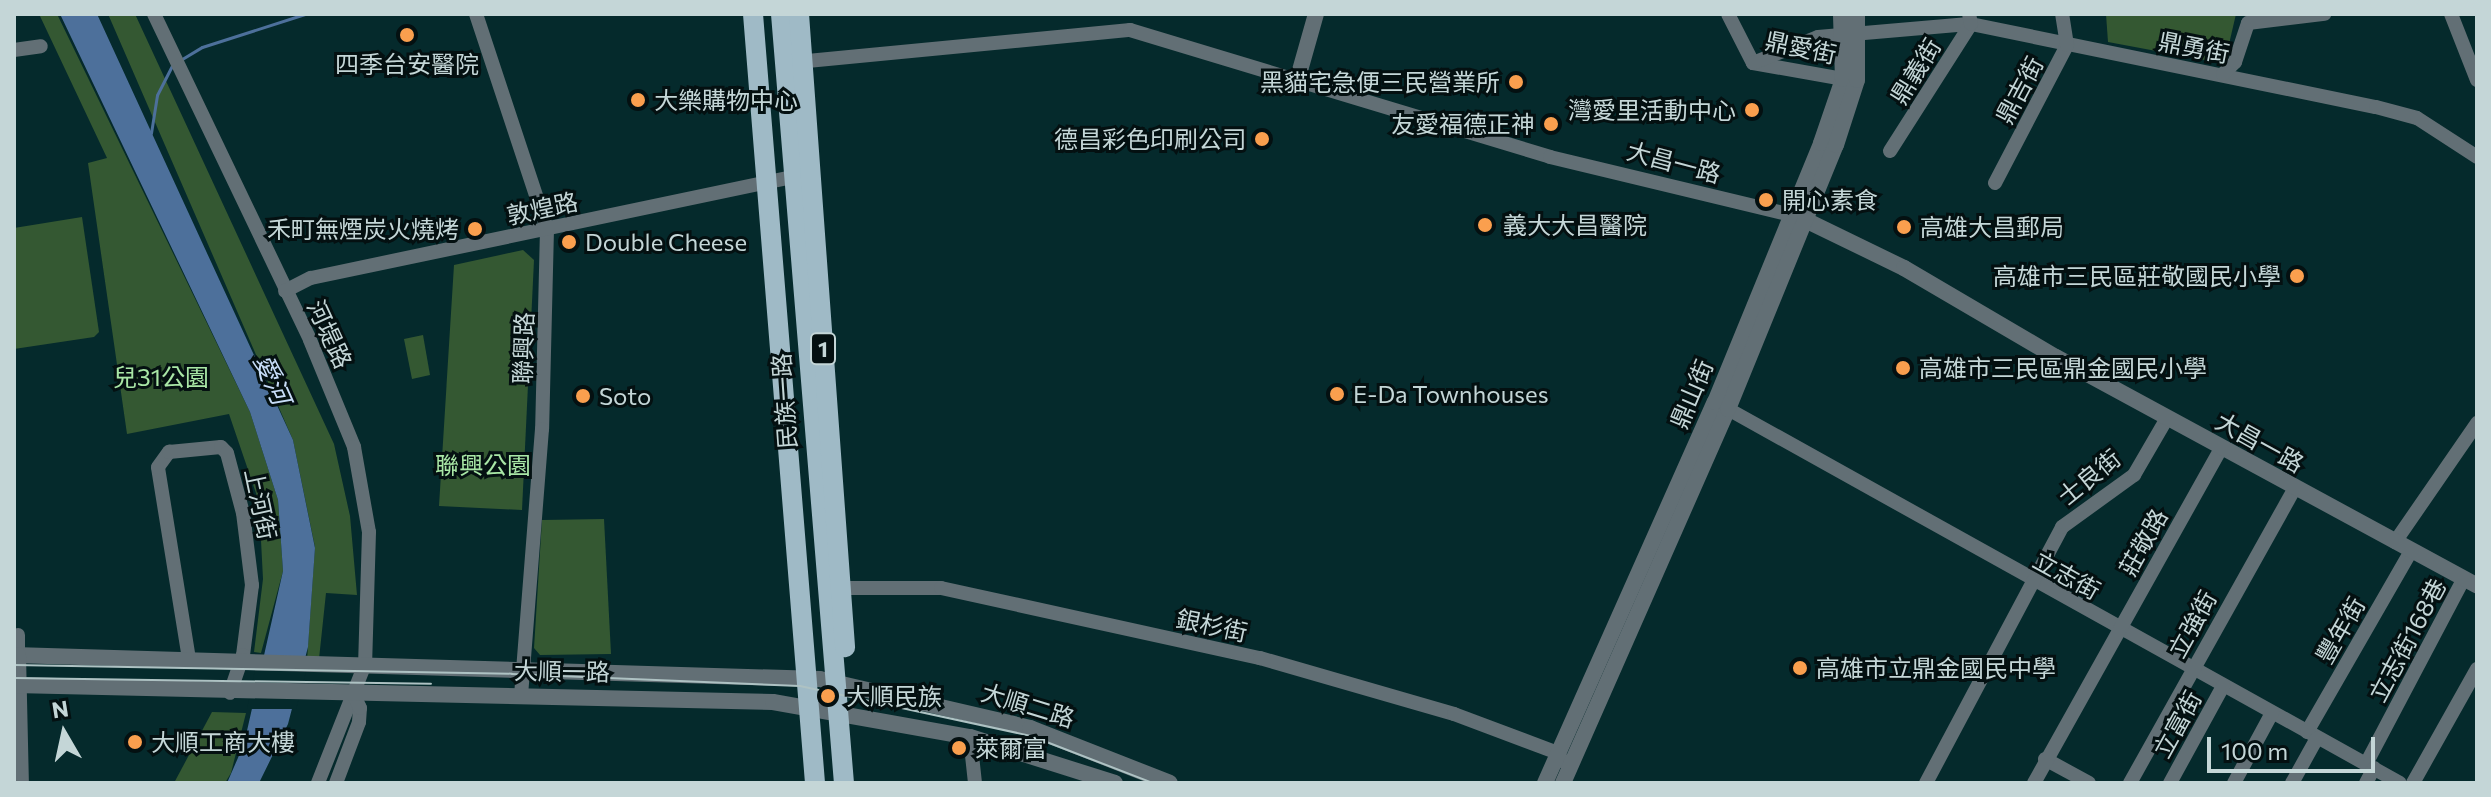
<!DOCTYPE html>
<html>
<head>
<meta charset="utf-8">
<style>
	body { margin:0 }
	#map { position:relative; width:2491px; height:797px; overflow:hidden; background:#052a2c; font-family:Commissioner,"Noto Sans TC",sans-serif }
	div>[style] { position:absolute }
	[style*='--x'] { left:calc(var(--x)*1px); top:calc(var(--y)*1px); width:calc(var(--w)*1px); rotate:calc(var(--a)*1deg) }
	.green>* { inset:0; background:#345832 }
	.water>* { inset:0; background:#4d709b }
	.pier>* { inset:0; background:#052a2c }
	.stream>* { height:3px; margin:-1.5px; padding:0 1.5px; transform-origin:1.5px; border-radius:1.5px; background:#4d709b }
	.minor>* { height:14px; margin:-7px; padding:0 7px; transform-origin:7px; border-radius:7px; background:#626f75 }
	.tertiary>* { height:16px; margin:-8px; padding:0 8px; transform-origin:8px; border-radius:8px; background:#626f75 }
	.primary>* { height:20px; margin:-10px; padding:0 10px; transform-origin:10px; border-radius:10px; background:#9fbac6 }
	.tram>* { height:2px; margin:-1px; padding:0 1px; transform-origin:1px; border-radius:1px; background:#aec2c3 }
	.dots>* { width:22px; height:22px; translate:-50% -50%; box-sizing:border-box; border:4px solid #041011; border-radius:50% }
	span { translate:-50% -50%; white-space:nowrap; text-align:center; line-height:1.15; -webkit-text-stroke:6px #041011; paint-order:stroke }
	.shield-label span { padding:2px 6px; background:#041011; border:2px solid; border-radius:6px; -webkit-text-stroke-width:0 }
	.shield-label { font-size:22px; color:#c4d6d7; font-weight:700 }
	.street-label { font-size:24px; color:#c4d6d7 }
	.poi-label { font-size:24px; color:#c4d6d7 }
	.right { translate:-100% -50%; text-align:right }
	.left { translate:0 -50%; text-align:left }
	.park-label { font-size:24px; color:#a9e7a6 }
	.water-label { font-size:26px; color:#c8ddf8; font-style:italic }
	.frame { position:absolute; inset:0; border:16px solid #c4d6d7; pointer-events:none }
	.north { position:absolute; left:24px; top:693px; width:80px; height:80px; -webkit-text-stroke:6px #041011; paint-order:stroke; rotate:351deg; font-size:22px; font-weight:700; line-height:32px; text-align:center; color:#c4d6d7 }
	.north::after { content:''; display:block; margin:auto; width:28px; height:36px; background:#c4d6d7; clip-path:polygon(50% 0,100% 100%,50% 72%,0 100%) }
	.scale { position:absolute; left:2207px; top:737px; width:168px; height:36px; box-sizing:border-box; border:4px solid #c4d6d7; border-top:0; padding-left:10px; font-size:24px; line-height:28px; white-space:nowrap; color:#c4d6d7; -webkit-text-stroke:6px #041011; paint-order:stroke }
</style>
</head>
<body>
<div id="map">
	<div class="green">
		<div style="clip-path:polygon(39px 14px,57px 14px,250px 412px,278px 500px,283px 571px,261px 653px,254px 652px,263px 579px,259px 502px,229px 414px,127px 434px,88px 163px,107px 158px)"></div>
		<div style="clip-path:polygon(108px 14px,135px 14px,334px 444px,350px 516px,357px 595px,326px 593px,319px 659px,307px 660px,315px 547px,293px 440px)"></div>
		<div style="clip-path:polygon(2106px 14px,2236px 14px,2226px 57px,2215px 62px,2108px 42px)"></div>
		<div style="clip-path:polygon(82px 217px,99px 332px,94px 337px,14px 349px,14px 228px)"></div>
		<div style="clip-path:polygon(523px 250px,534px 260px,522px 510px,439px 506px,454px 265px)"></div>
		<div style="clip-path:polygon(423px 335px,430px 375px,412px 379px,404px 339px)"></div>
		<div style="clip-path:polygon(604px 519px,611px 654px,540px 655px,534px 648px,542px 520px)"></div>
		<div style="clip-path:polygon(212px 712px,246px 713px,231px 773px,225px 783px,174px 783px)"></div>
	</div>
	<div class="water">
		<div style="clip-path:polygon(60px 14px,97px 14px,293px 440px,315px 548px,308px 647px,288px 724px,259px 783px,227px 783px,244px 744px,283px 571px,278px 500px,250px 412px)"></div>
	</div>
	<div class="pier">
		<div style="clip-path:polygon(258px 655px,310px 657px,296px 709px,247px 709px)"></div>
	</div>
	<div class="stream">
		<div style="--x:182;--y:59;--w:23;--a:-31"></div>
		<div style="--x:202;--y:47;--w:108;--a:-17.8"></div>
		<div style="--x:151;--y:133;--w:38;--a:-81"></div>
		<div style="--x:157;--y:95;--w:34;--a:-63"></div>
	</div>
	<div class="minor">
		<div style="--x:154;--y:14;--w:361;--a:64.4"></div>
		<div style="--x:310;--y:340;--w:116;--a:67.6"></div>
		<div style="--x:354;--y:447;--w:86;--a:80"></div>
		<div style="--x:369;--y:532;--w:132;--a:91.7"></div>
		<div style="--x:365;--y:664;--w:128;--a:111.6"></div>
		<div style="--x:476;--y:14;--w:226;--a:71.7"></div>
		<div style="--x:547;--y:229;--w:200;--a:91.4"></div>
		<div style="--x:542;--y:429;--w:266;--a:94.5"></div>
		<div style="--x:1728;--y:14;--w:55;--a:63"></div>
		<div style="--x:1753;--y:63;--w:91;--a:10.1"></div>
		<div style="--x:2451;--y:14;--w:71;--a:68.5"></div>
		<div style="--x:14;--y:50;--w:27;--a:-8"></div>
		<div style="--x:797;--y:62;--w:335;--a:-5.5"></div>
		<div style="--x:1130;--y:30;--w:439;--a:16.8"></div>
		<div style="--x:1550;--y:157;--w:249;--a:13.5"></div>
		<div style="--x:1753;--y:63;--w:70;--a:-21.8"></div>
		<div style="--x:1818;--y:37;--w:154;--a:-4.9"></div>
		<div style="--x:1971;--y:24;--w:413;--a:11.6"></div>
		<div style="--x:2376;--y:107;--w:42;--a:15"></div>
		<div style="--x:2417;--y:118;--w:72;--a:33"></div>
		<div style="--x:2223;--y:74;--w:17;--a:-45"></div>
		<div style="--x:2235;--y:62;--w:41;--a:-71.6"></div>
		<div style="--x:2248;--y:23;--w:77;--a:-6.8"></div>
		<div style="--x:1890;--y:151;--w:151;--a:-57.5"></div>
		<div style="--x:1971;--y:24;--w:10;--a:-101"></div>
		<div style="--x:1995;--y:183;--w:156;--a:-62.4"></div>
		<div style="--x:2067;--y:45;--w:31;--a:-99"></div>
		<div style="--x:285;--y:291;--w:29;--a:-27"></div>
		<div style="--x:311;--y:278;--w:502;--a:-11.85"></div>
		<div style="--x:1719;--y:404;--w:779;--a:29.1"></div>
		<div style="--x:2395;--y:542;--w:145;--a:-55.4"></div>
		<div style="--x:834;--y:588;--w:107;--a:0"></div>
		<div style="--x:941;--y:588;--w:327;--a:12.4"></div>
		<div style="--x:1260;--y:658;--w:202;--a:16.1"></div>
		<div style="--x:1454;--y:714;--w:111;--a:20.6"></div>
		<div style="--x:1558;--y:753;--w:9;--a:63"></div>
		<div style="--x:18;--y:655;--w:20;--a:-90"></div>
		<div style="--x:189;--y:659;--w:194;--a:-99.2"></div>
		<div style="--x:158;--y:467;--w:19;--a:-54"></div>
		<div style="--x:169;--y:452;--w:52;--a:-5.5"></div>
		<div style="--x:221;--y:447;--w:8;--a:45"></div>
		<div style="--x:227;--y:453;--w:62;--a:75.1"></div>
		<div style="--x:243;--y:513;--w:73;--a:82.9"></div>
		<div style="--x:252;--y:585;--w:71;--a:97.3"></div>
		<div style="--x:243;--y:655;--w:40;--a:108.9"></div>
		<div style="--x:2307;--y:732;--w:209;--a:-60.1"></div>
		<div style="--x:970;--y:737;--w:46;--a:83.8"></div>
		<div style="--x:2045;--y:759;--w:50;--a:28.6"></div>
		<div style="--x:2366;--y:764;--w:210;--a:-62.2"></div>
		<div style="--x:336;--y:783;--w:65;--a:-69.3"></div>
		<div style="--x:359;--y:722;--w:14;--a:-86"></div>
		<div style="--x:360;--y:708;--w:14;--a:-115"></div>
		<div style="--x:1926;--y:783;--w:290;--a:-62"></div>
		<div style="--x:2062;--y:527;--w:89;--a:-35.8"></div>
		<div style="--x:2134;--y:475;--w:66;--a:-59.9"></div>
		<div style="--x:2034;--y:783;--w:384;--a:-60.8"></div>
		<div style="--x:2130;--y:783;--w:338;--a:-60.8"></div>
		<div style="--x:2170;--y:783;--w:111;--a:-61.3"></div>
		<div style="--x:2234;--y:783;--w:80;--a:-61.5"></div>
		<div style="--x:2292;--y:783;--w:51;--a:-60.9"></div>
		<div style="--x:2366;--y:783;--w:17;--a:-62"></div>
		<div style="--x:2413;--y:783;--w:131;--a:-60.7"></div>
	</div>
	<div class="tertiary">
		<div style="--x:1297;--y:81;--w:70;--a:-74.2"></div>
		<div style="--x:1797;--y:216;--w:119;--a:25.9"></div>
		<div style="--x:1904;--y:268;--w:176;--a:30.4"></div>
		<div style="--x:2056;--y:357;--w:479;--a:28.5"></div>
		<div style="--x:14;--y:655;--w:806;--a:1.71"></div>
		<div style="--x:820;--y:679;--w:216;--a:13.1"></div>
		<div style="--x:1030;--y:728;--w:150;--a:21.4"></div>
		<div style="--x:18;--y:655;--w:128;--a:88.7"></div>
		<div style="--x:14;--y:685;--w:759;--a:1.28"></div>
		<div style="--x:773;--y:702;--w:200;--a:10.1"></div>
		<div style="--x:970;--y:737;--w:152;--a:17.6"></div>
		<div style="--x:1545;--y:783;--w:417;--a:-66"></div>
		<div style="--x:1715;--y:402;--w:280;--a:-67.7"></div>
		<div style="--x:1821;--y:143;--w:68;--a:-71"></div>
		<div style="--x:1843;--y:79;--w:65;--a:-91.8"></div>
		<div style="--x:1563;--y:783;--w:409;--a:-66.2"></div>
		<div style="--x:1728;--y:409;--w:285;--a:-67.8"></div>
		<div style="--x:1836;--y:145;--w:68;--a:-72.1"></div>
		<div style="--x:1857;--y:80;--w:66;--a:-90"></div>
	</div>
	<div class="primary">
		<div style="--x:753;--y:14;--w:771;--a:85.39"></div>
		<div style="--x:781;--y:14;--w:772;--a:85.32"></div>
		<div style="--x:799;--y:14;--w:635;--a:85.84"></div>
	</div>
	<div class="tram">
		<div style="--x:14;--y:665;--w:498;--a:1"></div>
		<div style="--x:512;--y:674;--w:288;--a:2.4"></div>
		<div style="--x:800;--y:686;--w:236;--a:12.2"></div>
		<div style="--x:1031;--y:736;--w:131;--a:21.1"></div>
		<div style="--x:14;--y:678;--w:417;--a:0.8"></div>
	</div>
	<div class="dots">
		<div style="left:407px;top:35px;background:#fa9f4e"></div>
		<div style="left:1516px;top:82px;background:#fa9f4e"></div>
		<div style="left:638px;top:100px;background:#fa9f4e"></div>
		<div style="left:1752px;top:110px;background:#fa9f4e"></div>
		<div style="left:1551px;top:124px;background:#fa9f4e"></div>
		<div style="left:1262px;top:139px;background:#fa9f4e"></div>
		<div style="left:1766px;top:200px;background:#fa9f4e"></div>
		<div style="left:1485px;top:225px;background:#fa9f4e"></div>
		<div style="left:1904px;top:227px;background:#fa9f4e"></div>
		<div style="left:475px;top:229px;background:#fa9f4e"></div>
		<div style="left:569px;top:242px;background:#fa9f4e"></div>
		<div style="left:2297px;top:276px;background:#fa9f4e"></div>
		<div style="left:1903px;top:368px;background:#fa9f4e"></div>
		<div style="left:1337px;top:394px;background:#fa9f4e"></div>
		<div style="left:583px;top:396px;background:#fa9f4e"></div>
		<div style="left:1800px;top:668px;background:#fa9f4e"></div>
		<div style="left:828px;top:696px;background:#fa9f4e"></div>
		<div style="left:135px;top:742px;background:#fa9f4e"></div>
		<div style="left:959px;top:748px;background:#fa9f4e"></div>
	</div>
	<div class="shield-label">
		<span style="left:823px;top:349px">1</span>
	</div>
	<div class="street-label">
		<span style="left:1801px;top:47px;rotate:12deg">鼎愛街</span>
		<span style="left:2194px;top:47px;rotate:11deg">鼎勇街</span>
		<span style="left:1915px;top:71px;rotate:-58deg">鼎義街</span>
		<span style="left:2019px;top:90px;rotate:-62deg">鼎吉街</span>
		<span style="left:1674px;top:162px;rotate:15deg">大昌一路</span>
		<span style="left:542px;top:208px;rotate:-12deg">敦煌路</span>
		<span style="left:330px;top:334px;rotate:65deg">河堤路</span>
		<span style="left:523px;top:348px;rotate:-88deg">聯興路</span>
		<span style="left:1691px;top:394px;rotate:-67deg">鼎山街</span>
		<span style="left:784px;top:401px;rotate:-94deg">民族一路</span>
		<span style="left:2260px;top:442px;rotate:29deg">大昌一路</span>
		<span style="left:2089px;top:477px;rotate:-39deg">士良街</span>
		<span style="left:261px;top:504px;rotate:78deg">上河街</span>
		<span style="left:2143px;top:542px;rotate:-61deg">莊敬路</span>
		<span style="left:2067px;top:575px;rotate:29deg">立志街</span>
		<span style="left:2192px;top:624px;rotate:-61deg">立強街</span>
		<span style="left:1212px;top:625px;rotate:12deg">銀杉街</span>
		<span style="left:2340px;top:630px;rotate:-60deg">豐年街</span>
		<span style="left:2407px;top:640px;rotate:-62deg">立志街168巷</span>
		<span style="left:562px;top:671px;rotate:1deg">大順一路</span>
		<span style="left:1028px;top:705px;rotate:17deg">大順二路</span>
		<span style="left:2177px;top:724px;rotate:-61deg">立富街</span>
	</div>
	<div class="poi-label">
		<span style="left:407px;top:64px">四季台安醫院</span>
		<span class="right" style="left:1500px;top:82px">黑貓宅急便三民營業所</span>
		<span class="left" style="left:654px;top:100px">大樂購物中心</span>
		<span class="right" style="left:1736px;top:110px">灣愛里活動中心</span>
		<span class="right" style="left:1535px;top:124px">友愛福德正神</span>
		<span class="right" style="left:1246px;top:139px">德昌彩色印刷公司</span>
		<span class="left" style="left:1782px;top:200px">開心素食</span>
		<span class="left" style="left:1503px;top:225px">義大大昌醫院</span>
		<span class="left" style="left:1920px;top:227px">高雄大昌郵局</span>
		<span class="right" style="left:459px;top:229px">禾町無煙炭火燒烤</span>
		<span class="left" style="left:585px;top:242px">Double Cheese</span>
		<span class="right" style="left:2281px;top:276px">高雄市三民區莊敬國民小學</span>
		<span class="left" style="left:1919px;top:368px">高雄市三民區鼎金國民小學</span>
		<span class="left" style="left:1353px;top:394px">E-Da Townhouses</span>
		<span class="left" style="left:599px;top:396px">Soto</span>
		<span class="left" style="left:1816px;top:668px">高雄市立鼎金國民中學</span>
		<span class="left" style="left:846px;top:696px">大順民族</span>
		<span class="left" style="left:151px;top:742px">大順工商大樓</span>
		<span class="left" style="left:975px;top:748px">萊爾富</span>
	</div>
	<div class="park-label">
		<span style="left:161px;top:377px">兒31公園</span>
		<span style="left:483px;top:465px">聯興公園</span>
	</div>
	<div class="water-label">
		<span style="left:273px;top:379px;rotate:66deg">愛河</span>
	</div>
	<div class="frame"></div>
	<div class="north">N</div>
	<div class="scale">100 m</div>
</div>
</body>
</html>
